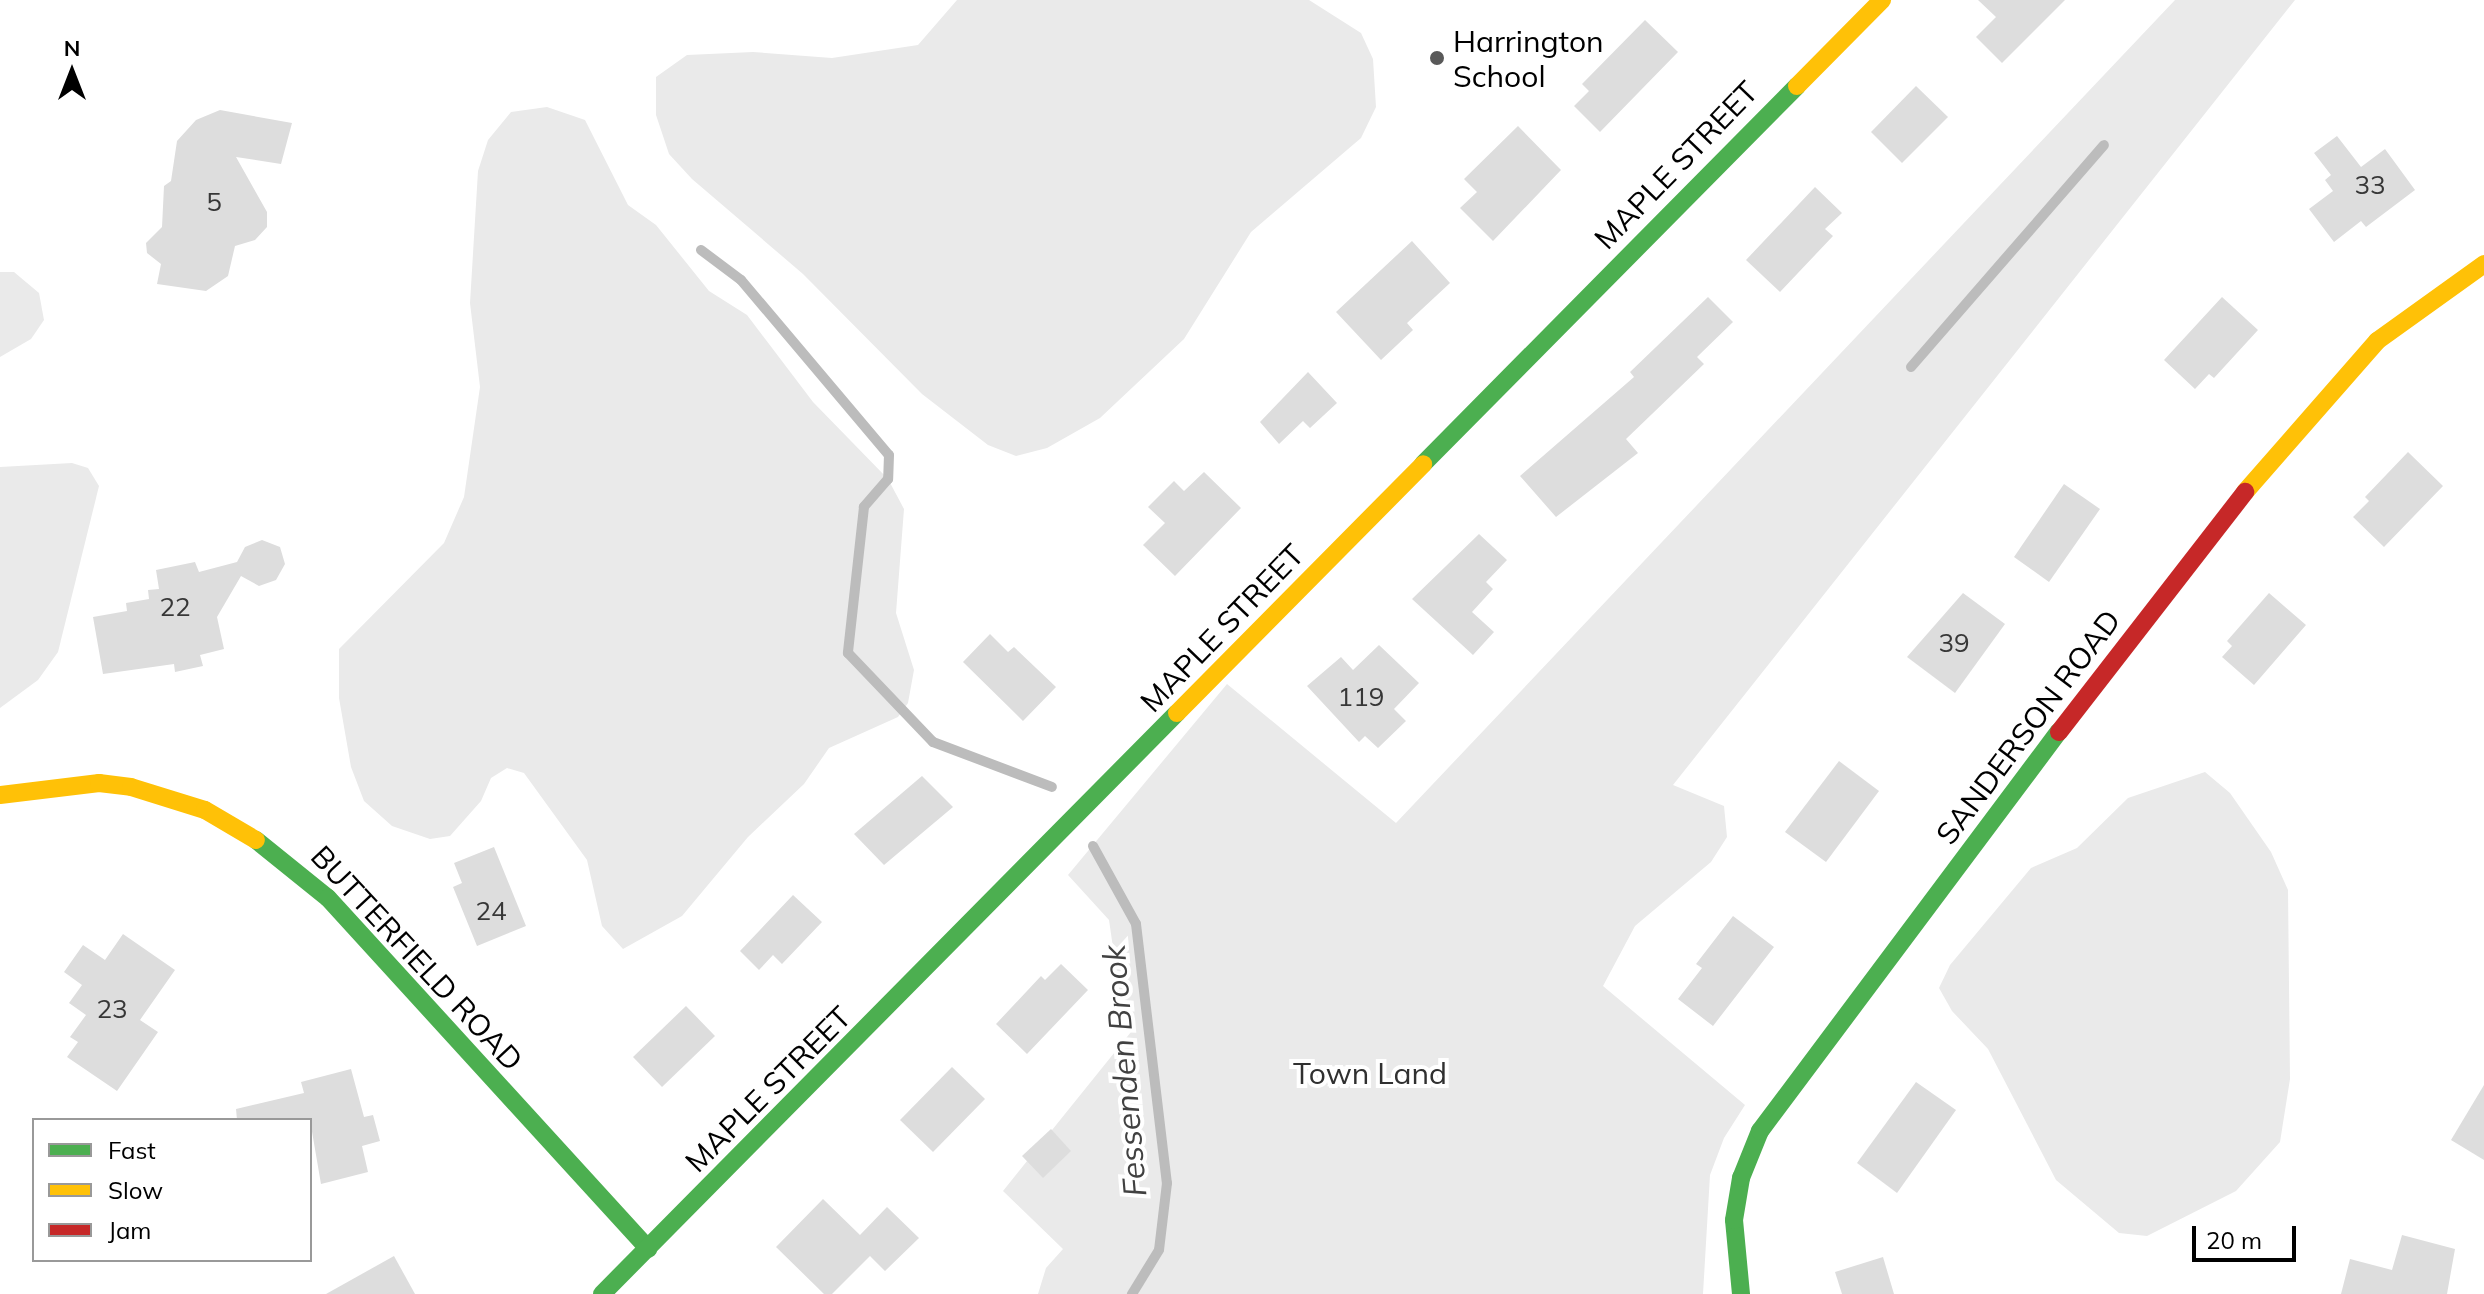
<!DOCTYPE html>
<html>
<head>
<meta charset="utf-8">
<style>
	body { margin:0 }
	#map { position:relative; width:2484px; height:1294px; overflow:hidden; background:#fff; font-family:Mulish,sans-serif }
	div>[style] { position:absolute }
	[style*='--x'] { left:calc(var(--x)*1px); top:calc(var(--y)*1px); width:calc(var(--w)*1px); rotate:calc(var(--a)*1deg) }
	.green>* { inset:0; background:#eaeaea }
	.stream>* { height:10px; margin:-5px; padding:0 5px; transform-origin:5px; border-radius:5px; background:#bcbcbc }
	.building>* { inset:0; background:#ddd }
	.fast>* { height:18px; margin:-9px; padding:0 9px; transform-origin:9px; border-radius:9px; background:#4caf50 }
	.slow>* { height:18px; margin:-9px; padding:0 9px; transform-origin:9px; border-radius:9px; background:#ffc107 }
	.jam>* { height:18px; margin:-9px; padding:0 9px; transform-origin:9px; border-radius:9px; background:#c62828 }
	.dots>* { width:22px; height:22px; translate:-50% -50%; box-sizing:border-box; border:4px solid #fff; border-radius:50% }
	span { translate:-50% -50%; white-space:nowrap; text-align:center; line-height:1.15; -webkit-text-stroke:8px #fff; paint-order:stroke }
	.number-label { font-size:26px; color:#373737 }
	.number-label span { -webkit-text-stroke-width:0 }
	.poi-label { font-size:30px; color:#000 }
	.left { translate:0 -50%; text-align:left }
	.street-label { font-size:30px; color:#000 }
	.park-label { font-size:30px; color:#303030 }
	.water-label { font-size:32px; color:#414141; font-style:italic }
	.legend { position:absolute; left:32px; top:1118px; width:280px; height:144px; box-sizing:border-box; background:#fff; border:2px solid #999; margin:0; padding:10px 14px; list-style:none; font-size:24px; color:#000 }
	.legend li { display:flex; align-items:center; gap:16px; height:40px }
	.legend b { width:40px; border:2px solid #999 }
	.north { position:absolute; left:32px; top:32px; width:80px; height:80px; -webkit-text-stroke:6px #fff; paint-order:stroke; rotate:0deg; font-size:22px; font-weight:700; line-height:32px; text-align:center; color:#000 }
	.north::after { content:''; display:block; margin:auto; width:28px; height:36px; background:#000; clip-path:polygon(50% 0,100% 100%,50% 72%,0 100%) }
	.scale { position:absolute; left:2192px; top:1226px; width:104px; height:36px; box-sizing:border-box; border:4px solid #000; border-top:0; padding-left:10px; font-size:24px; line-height:28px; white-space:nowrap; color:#000; -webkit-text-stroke:6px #fff; paint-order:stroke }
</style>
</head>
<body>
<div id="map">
	<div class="green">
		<div style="clip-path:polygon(957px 0,1309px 0,1361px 33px,1373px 59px,1376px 107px,1361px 138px,1251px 232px,1184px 339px,1100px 418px,1047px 448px,1016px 456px,988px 445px,922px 394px,803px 274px,692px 179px,669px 154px,656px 115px,656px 77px,687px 55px,753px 52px,832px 58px,918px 45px)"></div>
		<div style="clip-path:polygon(2175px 0,2295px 0,1673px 785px,1724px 806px,1727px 837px,1711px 862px,1635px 926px,1603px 986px,1745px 1105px,1724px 1138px,1710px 1175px,1703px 1294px,1038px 1294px,1046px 1268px,1063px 1249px,1003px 1191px,1135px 1027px,1121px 1003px,1109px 920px,1068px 875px,1227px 684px,1396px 823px)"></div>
		<div style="clip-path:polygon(547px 107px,585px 120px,628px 205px,656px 225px,709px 291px,747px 315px,813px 402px,888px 479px,904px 509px,896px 613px,914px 670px,908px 703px,898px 717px,829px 748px,804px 784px,748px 837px,682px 916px,623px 949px,602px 926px,587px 860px,524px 773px,507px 768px,491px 778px,481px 801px,450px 836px,430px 839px,392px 826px,364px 801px,351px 767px,339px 698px,339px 649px,444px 543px,464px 497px,480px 387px,470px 303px,478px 171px,488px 140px,511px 112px)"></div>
		<div style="clip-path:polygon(0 272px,14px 272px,39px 293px,44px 320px,31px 339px,0 357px)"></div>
		<div style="clip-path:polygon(72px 463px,88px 468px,99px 486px,58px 652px,38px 680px,0 708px,0 467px)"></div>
		<div style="clip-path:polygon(2205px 772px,2230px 793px,2271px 852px,2288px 890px,2290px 1079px,2280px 1142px,2236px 1191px,2147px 1236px,2119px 1233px,2056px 1180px,1988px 1049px,1952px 1011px,1939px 988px,1950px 965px,2031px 868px,2077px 848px,2128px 798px)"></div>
	</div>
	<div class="stream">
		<div style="--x:701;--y:250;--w:50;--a:36.9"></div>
		<div style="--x:741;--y:280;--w:229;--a:49.8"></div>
		<div style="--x:889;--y:455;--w:24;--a:92"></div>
		<div style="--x:888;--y:479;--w:37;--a:131"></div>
		<div style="--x:864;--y:507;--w:147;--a:96.3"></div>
		<div style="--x:848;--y:653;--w:123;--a:46.3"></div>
		<div style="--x:933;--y:742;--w:127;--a:20.7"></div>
		<div style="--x:1911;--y:367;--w:294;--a:-49"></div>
		<div style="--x:1093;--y:846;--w:89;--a:61.1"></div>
		<div style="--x:1136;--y:924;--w:261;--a:83.2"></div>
		<div style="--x:1167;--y:1183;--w:67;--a:96.8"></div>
		<div style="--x:1159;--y:1250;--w:52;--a:121.5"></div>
	</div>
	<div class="building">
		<div style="clip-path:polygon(1978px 0,2065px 0,2002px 63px,1976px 37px,1996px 17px)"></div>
		<div style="clip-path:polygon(1645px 20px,1678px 52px,1600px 132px,1574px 106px,1589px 91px,1582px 84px)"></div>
		<div style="clip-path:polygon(1916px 86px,1948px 117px,1902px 163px,1871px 132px)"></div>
		<div style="clip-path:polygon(220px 110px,292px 123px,281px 164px,236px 157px,267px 212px,267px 227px,255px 240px,235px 246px,228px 276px,206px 291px,157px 284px,161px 264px,147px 253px,146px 243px,162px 227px,164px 186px,171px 181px,177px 141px,196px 120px)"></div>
		<div style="clip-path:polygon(1518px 126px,1561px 170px,1493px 241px,1460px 208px,1477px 192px,1464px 179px)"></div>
		<div style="clip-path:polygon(2337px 136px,2361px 167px,2385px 149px,2415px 190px,2366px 227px,2361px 221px,2334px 242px,2309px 209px,2333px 191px,2325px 180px,2331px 175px,2314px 153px)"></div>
		<div style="clip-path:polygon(1815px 187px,1842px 213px,1825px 229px,1833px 236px,1780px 292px,1746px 260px)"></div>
		<div style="clip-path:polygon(1412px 241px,1450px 283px,1407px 323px,1413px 330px,1381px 360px,1336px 312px)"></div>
		<div style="clip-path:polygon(1708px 297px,1733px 322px,1697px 357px,1704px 364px,1626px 439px,1638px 453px,1556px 517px,1520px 476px,1634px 377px,1630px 372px)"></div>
		<div style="clip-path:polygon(2222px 297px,2258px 330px,2214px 378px,2209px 374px,2195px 389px,2164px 360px)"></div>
		<div style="clip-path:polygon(1308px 372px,1337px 403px,1310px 428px,1303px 421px,1279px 444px,1260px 422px)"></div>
		<div style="clip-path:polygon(2408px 452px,2443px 486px,2384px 547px,2353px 517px,2369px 501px,2365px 497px)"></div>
		<div style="clip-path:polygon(1204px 472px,1241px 508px,1175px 576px,1143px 545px,1165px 523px,1148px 507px,1174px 481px,1184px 491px)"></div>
		<div style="clip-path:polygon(2064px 484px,2100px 509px,2049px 582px,2014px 557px)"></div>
		<div style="clip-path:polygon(1479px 534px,1507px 560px,1486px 582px,1493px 589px,1472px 612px,1494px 632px,1473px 655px,1412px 599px)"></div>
		<div style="clip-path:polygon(262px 540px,280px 547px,285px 564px,276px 580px,259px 586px,241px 576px,217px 617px,224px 649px,200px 655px,203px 666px,175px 672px,174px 664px,103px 674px,93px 617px,127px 611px,126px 603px,149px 599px,148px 590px,159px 589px,156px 570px,195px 562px,199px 572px,237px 562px,245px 547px)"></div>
		<div style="clip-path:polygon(1963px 593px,2005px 624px,1955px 693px,1907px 657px)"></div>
		<div style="clip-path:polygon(2269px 593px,2306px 625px,2254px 685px,2222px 657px,2232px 646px,2227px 641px)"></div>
		<div style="clip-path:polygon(990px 634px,1008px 652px,1014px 647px,1056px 687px,1023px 721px,963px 662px)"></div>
		<div style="clip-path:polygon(1379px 645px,1419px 683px,1394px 709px,1406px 721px,1378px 748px,1365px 736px,1359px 742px,1307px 686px,1341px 657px,1353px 670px)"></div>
		<div style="clip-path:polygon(1839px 761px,1879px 791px,1826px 862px,1785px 832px)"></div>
		<div style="clip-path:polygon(922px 776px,953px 807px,884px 865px,854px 834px)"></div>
		<div style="clip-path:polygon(494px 847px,526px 926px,477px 946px,453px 887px,462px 883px,454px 863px)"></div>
		<div style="clip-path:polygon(793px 895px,822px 922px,782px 964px,773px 955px,759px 970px,740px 951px)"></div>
		<div style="clip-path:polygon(1733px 916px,1774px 947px,1713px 1026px,1678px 999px,1702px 968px,1696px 964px)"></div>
		<div style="clip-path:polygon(123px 934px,175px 970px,140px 1020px,158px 1032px,117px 1091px,67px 1057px,78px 1042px,70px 1037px,86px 1015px,69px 1003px,82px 985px,64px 972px,83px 945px,105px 960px)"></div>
		<div style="clip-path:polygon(1061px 964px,1088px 990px,1027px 1054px,996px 1024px,1041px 976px,1045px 980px)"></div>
		<div style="clip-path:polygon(686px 1006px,715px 1036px,662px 1087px,633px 1057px)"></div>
		<div style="clip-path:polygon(952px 1067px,985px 1099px,933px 1152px,900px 1120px)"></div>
		<div style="clip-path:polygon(351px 1069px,364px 1117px,373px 1115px,380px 1141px,362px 1146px,368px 1172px,321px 1184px,310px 1120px,237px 1120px,236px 1109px,304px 1093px,301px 1082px)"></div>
		<div style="clip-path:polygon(1916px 1082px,1956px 1110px,1897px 1193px,1857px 1163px)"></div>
		<div style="clip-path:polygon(2484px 1085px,2484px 1160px,2451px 1140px)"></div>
		<div style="clip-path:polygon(1051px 1129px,1071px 1151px,1043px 1178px,1022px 1156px)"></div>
		<div style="clip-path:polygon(823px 1199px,860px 1235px,887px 1207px,919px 1238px,885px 1271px,870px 1256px,832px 1294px,824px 1294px,776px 1247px)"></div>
		<div style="clip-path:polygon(2402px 1235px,2455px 1249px,2447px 1294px,2341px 1294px,2350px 1259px,2392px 1270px)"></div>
		<div style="clip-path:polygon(394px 1256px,415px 1294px,326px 1294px)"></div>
		<div style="clip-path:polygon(1883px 1257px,1894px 1294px,1842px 1294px,1835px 1272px)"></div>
	</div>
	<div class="fast">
		<div style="--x:1423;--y:464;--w:532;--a:-45.3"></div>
		<div style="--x:256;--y:840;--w:92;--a:38.9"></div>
		<div style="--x:328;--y:898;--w:475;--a:47.6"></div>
		<div style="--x:602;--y:1294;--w:817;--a:-45.3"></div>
		<div style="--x:1741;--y:1294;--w:74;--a:-95.4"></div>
		<div style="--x:1734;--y:1220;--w:43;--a:-80.5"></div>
		<div style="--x:1741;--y:1178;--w:51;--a:-68"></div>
		<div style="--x:1760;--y:1131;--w:499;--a:-53.2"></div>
	</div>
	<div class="slow">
		<div style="--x:1797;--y:86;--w:121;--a:-45.3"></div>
		<div style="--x:2245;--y:492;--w:201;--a:-48.8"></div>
		<div style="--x:2377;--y:341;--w:132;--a:-35.7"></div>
		<div style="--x:1177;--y:713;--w:350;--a:-45.3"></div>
		<div style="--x:0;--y:795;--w:100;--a:-6.9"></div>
		<div style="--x:99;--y:783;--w:32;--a:7"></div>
		<div style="--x:131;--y:787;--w:77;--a:17.3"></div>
		<div style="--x:205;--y:810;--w:59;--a:30.5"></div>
	</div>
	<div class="jam">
		<div style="--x:2059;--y:732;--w:304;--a:-52.2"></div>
	</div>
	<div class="dots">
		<div style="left:1437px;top:58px;background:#595959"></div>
	</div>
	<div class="number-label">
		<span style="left:2370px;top:185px">33</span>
		<span style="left:214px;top:202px">5</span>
		<span style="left:175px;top:607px">22</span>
		<span style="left:1954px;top:643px">39</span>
		<span style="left:1361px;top:697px">119</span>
		<span style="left:491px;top:911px">24</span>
		<span style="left:112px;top:1009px">23</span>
	</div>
	<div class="poi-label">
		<span class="left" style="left:1453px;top:58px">Harrington<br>School</span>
	</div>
	<div class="street-label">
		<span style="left:1676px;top:165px;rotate:-46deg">MAPLE STREET</span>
		<span style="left:1222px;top:628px;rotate:-46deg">MAPLE STREET</span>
		<span style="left:2028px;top:727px;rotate:-53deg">SANDERSON ROAD</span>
		<span style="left:417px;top:958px;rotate:47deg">BUTTERFIELD ROAD</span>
		<span style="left:768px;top:1089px;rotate:-45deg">MAPLE STREET</span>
	</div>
	<div class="park-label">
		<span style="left:1370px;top:1073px">Town Land</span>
	</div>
	<div class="water-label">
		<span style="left:1124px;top:1071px;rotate:-95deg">Fessenden Brook</span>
	</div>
	<ul class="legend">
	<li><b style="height:10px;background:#4caf50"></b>Fast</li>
	<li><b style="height:10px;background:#ffc107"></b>Slow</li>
	<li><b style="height:10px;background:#c62828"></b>Jam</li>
	</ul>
	<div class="north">N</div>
	<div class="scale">20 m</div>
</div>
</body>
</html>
